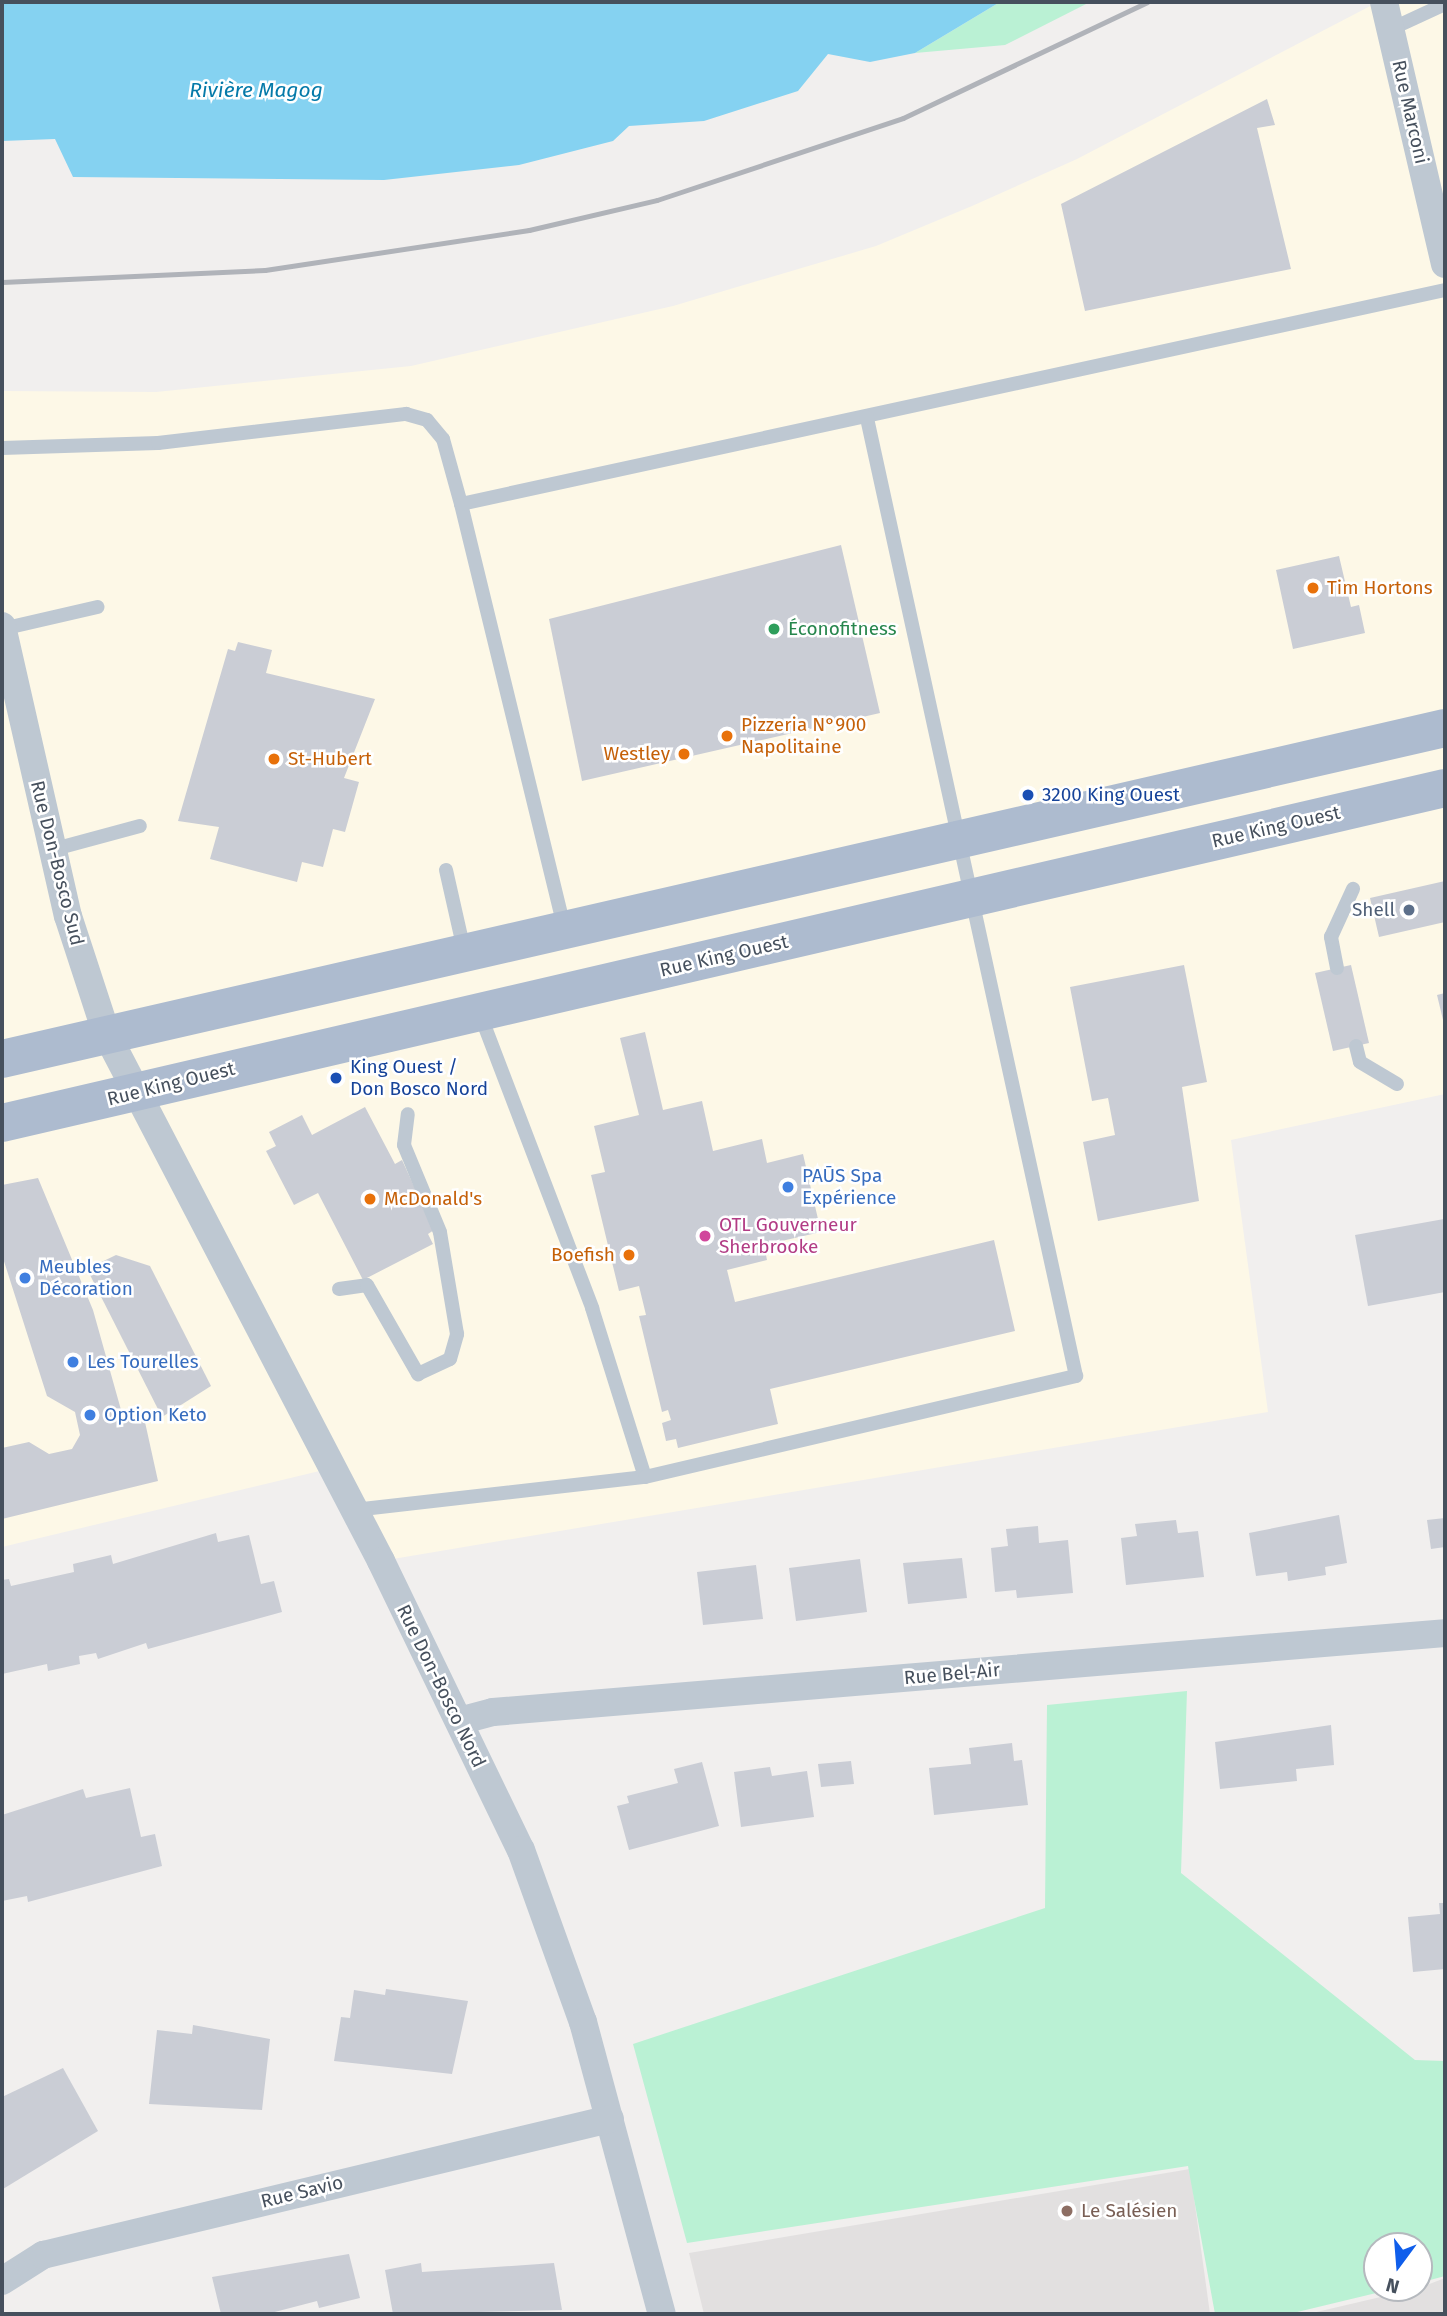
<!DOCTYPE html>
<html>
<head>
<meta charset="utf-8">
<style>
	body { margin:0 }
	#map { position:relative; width:1447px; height:2316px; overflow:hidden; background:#f1efee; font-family:"Fira Sans",sans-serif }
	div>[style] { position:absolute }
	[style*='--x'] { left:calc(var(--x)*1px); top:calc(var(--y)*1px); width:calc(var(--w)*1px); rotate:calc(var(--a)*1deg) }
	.commercial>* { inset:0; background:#fdf8e7 }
	.education>* { inset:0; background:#e2e0e0 }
	.green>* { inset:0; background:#baf1d4 }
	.water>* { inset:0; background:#85d2f1 }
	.building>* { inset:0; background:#cacdd5 }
	.service>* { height:14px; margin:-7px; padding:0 7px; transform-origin:7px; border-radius:7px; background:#bec8d2 }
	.minor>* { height:28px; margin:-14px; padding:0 14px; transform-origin:14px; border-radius:14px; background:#bec8d2 }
	.primary>* { height:38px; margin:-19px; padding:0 19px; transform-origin:19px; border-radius:19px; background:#adbbcf }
	.rail>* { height:5px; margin:-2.5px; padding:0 2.5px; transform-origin:2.5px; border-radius:2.5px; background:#b0b3b9 }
	.dots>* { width:19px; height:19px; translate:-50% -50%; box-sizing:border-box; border:4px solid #fff; border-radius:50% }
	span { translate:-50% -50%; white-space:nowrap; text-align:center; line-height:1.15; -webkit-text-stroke:5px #fff; paint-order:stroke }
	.street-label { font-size:19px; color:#46505d }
	.food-label { font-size:19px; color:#c56008 }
	.left { translate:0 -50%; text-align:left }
	.right { translate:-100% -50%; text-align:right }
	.leisure-label { font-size:19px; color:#27864d }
	.transit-label { font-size:19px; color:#164399 }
	.service-label { font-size:19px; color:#4e5e75 }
	.shop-label { font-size:19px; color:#366cbe }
	.hotel-label { font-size:19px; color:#b23c85 }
	.education-label { font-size:19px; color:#785e54 }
	.water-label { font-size:21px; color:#057aa9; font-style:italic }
	.frame { position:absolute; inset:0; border:4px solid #46505d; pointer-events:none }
	.north { position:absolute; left:1363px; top:2232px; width:70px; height:70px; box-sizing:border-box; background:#fff; border:2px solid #b5b9be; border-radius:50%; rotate:196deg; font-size:19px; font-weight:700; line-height:28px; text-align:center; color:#46505d }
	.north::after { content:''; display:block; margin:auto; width:24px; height:32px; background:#0f5eeb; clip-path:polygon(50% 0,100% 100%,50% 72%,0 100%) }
</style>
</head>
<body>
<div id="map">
	<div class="commercial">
		<div style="clip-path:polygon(1378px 2px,1445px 2px,1445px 1094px,1231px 1140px,1268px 1412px,381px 1561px,332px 1468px,2px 1547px,2px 391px,156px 392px,411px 366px,673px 306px,876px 246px,972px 206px,1077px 159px)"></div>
	</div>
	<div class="education">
		<div style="clip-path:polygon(1190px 2169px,1210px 2314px,704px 2314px,689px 2253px)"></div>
		<div style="clip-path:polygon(1445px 2278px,1445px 2314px,1308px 2314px,1419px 2288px)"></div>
	</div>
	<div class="green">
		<div style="clip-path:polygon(1000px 2px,1090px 2px,1005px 45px,915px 53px)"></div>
		<div style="clip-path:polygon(1187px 1691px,1181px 1873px,1415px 2060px,1445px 2061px,1445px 2276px,1419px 2283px,1419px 2246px,1377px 2246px,1377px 2288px,1397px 2288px,1289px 2314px,1215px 2314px,1188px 2166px,687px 2243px,633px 2044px,1045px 1908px,1047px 1705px)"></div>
	</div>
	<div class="water">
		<div style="clip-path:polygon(2px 2px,1000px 2px,915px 53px,870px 62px,828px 54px,798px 91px,704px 121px,629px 126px,613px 141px,519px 165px,384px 180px,73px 177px,55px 139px,2px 141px)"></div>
	</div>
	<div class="building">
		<div style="clip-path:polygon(1267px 99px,1275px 125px,1257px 128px,1291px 269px,1085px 311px,1061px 204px)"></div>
		<div style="clip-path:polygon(841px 545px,880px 713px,582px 781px,549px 619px)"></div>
		<div style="clip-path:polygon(1339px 556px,1351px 607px,1359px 605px,1365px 633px,1293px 649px,1276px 570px)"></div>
		<div style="clip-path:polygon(238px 642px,272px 650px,266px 673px,375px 699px,344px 778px,359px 782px,345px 832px,333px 829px,323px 867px,302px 862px,297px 882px,210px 859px,219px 827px,178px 821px,228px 649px,235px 651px)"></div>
		<div style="clip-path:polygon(1445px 881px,1445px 922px,1379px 937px,1370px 898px)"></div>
		<div style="clip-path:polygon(1184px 965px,1207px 1082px,1182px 1087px,1199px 1201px,1098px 1221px,1083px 1142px,1115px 1135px,1108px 1098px,1092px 1101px,1070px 987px)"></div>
		<div style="clip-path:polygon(1351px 965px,1369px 1043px,1333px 1051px,1315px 973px)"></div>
		<div style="clip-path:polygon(1445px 993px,1445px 1024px,1444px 1024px,1437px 995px)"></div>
		<div style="clip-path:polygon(645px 1032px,663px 1110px,702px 1101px,713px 1151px,762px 1139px,767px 1163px,803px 1154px,821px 1232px,764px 1245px,767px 1260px,727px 1270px,735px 1302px,994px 1240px,1015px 1331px,770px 1389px,778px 1424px,678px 1448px,676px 1439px,666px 1441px,662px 1423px,671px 1420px,668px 1410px,662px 1412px,639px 1316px,646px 1315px,639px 1286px,619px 1291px,591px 1175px,605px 1172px,594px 1126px,639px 1115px,620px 1038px)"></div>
		<div style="clip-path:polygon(365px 1107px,395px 1164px,402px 1160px,434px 1230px,428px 1234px,433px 1244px,363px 1280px,318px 1193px,294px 1205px,266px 1151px,276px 1146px,269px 1132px,302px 1115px,312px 1135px)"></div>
		<div style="clip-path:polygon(38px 1178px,93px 1310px,123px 1417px,143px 1413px,158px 1481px,2px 1519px,2px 1448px,29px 1442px,49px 1454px,72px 1449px,80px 1435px,75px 1412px,47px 1396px,2px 1255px,2px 1185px)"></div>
		<div style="clip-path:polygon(1444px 1219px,1445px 1292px,1368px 1306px,1355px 1235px)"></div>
		<div style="clip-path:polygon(116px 1255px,150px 1266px,211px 1386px,162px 1417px,87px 1269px)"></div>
		<div style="clip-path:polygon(1339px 1515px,1347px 1563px,1325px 1567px,1326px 1575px,1288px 1581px,1287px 1572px,1256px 1576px,1249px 1533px)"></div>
		<div style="clip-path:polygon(1445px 1518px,1445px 1547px,1431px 1549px,1427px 1520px)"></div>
		<div style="clip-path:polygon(1176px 1520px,1178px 1533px,1198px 1531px,1204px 1577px,1126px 1585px,1121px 1538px,1137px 1536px,1135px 1524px)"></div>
		<div style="clip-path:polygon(1038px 1526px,1039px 1543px,1068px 1540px,1073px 1593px,1017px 1598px,1016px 1590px,995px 1592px,991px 1548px,1008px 1546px,1006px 1529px)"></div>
		<div style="clip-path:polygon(216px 1533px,218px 1542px,249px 1535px,261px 1584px,274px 1581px,282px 1612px,148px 1649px,146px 1643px,98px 1659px,96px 1653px,79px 1656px,80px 1664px,48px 1671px,47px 1664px,2px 1674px,2px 1580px,9px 1579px,11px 1586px,74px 1572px,73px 1564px,111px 1555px,113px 1564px)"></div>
		<div style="clip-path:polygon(962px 1558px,967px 1598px,908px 1604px,903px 1563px)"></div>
		<div style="clip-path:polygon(860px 1559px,867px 1612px,796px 1621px,789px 1568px)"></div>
		<div style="clip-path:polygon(756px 1565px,763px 1619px,703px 1625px,697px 1572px)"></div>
		<div style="clip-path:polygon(1331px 1725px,1334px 1765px,1296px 1769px,1297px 1781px,1220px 1789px,1215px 1742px)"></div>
		<div style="clip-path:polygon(1012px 1743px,1014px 1761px,1022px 1760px,1028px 1805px,934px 1815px,929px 1768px,971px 1764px,969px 1748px)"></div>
		<div style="clip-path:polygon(851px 1761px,854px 1784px,821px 1787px,818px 1764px)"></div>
		<div style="clip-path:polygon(702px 1762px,719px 1826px,629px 1850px,617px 1806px,629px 1803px,627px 1796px,678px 1783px,674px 1769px)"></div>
		<div style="clip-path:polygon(770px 1767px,772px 1776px,807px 1771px,814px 1817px,741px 1827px,734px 1772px)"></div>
		<div style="clip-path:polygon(130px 1788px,141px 1837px,155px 1834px,162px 1866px,28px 1902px,27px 1896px,2px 1901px,2px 1815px,83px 1789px,86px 1798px)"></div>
		<div style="clip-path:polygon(1439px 1903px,1445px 1903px,1445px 1969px,1413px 1972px,1408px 1917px,1440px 1914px)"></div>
		<div style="clip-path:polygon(386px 1989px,468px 2001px,452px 2074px,334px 2061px,341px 2017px,350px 2018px,354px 1990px,385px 1995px)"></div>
		<div style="clip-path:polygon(193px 2025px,270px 2039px,262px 2110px,149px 2104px,157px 2030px,192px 2034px)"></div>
		<div style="clip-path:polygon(63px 2068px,98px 2131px,3px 2189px,2px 2097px)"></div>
		<div style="clip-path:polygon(349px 2254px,360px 2298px,319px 2308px,317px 2301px,267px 2314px,221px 2314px,212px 2277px)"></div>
		<div style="clip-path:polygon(421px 2263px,422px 2272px,554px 2263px,562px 2310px,393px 2314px,385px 2270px)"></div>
	</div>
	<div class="service">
		<div style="--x:1391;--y:29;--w:60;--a:-24.8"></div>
		<div style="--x:2;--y:448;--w:156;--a:-1.8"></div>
		<div style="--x:158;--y:443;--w:250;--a:-6.7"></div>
		<div style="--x:406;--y:414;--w:22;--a:16"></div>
		<div style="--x:427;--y:420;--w:25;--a:50"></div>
		<div style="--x:443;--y:439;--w:67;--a:74.5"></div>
		<div style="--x:461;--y:504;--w:435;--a:76.3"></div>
		<div style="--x:461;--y:504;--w:1007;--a:-12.27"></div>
		<div style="--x:2;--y:629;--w:98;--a:-13"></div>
		<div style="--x:51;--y:850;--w:92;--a:-15.1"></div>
		<div style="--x:446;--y:870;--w:82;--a:77.3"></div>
		<div style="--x:1337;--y:968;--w:32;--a:-101"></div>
		<div style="--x:1331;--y:937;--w:53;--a:-65.4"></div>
		<div style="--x:480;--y:1014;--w:315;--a:69.1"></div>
		<div style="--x:592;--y:1308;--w:177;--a:72.6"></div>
		<div style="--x:1356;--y:1046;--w:16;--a:76"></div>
		<div style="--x:1360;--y:1062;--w:43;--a:30.7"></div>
		<div style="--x:339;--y:1289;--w:28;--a:-8"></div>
		<div style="--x:367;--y:1285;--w:103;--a:60.2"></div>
		<div style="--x:418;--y:1374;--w:35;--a:-25"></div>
		<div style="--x:450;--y:1359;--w:26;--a:-74"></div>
		<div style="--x:457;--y:1334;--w:103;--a:-99.5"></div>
		<div style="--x:440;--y:1232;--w:94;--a:-112.5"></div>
		<div style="--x:404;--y:1145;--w:31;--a:-83"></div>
		<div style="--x:354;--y:1510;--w:293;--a:-6.5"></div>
		<div style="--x:645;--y:1477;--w:443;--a:-13.2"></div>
		<div style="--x:1076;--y:1376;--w:981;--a:-102.31"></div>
	</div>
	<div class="minor">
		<div style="--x:1384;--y:2;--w:269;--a:76.9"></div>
		<div style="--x:2;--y:626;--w:297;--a:77.2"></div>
		<div style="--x:68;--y:916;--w:125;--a:71.9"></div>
		<div style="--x:107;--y:1035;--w:593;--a:62.48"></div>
		<div style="--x:381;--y:1561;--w:321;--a:64.2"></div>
		<div style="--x:521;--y:1850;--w:183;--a:70.2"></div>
		<div style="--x:583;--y:2022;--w:302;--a:74.9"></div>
		<div style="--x:459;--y:1721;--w:35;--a:-15"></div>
		<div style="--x:493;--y:1712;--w:955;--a:-4.74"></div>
		<div style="--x:2;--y:2281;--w:49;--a:-32.4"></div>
		<div style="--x:43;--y:2255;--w:583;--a:-13.49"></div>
	</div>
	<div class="primary">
		<div style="--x:2;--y:1059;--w:1480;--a:-12.92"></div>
		<div style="--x:2;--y:1123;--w:1481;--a:-13.07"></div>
	</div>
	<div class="rail">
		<div style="--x:2;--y:282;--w:263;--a:-2.6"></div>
		<div style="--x:265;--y:270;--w:267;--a:-8.6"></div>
		<div style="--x:529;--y:230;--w:131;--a:-13.2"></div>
		<div style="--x:657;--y:200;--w:259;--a:-18.4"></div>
		<div style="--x:903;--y:118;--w:270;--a:-25.4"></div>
	</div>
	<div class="dots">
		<div style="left:1313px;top:588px;background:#e8710a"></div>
		<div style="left:774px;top:629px;background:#2e9e5b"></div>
		<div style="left:727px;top:736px;background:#e8710a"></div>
		<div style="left:684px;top:754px;background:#e8710a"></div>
		<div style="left:274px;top:759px;background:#e8710a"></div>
		<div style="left:1028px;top:795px;background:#1a4fb4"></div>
		<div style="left:1409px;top:910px;background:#5c6f8a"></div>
		<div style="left:336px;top:1078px;background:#1a4fb4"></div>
		<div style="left:788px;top:1187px;background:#3f7fe0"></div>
		<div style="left:370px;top:1199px;background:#e8710a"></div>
		<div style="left:705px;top:1236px;background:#d1479c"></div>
		<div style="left:629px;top:1255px;background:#e8710a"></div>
		<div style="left:25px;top:1278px;background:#3f7fe0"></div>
		<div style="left:73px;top:1362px;background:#3f7fe0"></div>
		<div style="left:90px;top:1415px;background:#3f7fe0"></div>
		<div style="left:1067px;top:2211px;background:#8d6e63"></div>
	</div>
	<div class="street-label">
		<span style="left:1410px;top:112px;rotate:77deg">Rue Marconi</span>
		<span style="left:1276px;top:827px;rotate:-13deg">Rue King Ouest</span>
		<span style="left:57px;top:863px;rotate:76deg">Rue Don-Bosco Sud</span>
		<span style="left:724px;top:956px;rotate:-13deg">Rue King Ouest</span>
		<span style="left:171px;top:1084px;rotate:-14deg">Rue King Ouest</span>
		<span style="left:952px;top:1674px;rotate:-5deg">Rue Bel-Air</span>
		<span style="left:441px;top:1686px;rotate:64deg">Rue Don-Bosco Nord</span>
		<span style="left:302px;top:2192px;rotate:-14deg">Rue Savio</span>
	</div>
	<div class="food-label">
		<span class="left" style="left:1327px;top:588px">Tim Hortons</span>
		<span class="left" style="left:741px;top:736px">Pizzeria N°900<br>Napolitaine</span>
		<span class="right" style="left:670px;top:754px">Westley</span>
		<span class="left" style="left:288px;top:759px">St-Hubert</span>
		<span class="left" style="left:384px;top:1199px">McDonald's</span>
		<span class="right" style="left:615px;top:1255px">Boefish</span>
	</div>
	<div class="leisure-label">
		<span class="left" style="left:788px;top:629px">Éconofitness</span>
	</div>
	<div class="transit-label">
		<span class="left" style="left:1042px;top:795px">3200 King Ouest</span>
		<span class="left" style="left:350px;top:1078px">King Ouest /<br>Don Bosco Nord</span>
	</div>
	<div class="service-label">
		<span class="right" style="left:1395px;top:910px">Shell</span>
	</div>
	<div class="shop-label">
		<span class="left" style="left:802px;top:1187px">PAŪS Spa<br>Expérience</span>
		<span class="left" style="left:39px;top:1278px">Meubles<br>Décoration</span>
		<span class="left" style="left:87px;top:1362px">Les Tourelles</span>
		<span class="left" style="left:104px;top:1415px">Option Keto</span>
	</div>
	<div class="hotel-label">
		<span class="left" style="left:719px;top:1236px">OTL Gouverneur<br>Sherbrooke</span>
	</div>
	<div class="education-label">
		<span class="left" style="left:1081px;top:2211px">Le Salésien</span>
	</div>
	<div class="water-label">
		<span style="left:256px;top:90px">Rivière Magog</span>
	</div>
	<div class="frame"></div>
	<div class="north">N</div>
</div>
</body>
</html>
